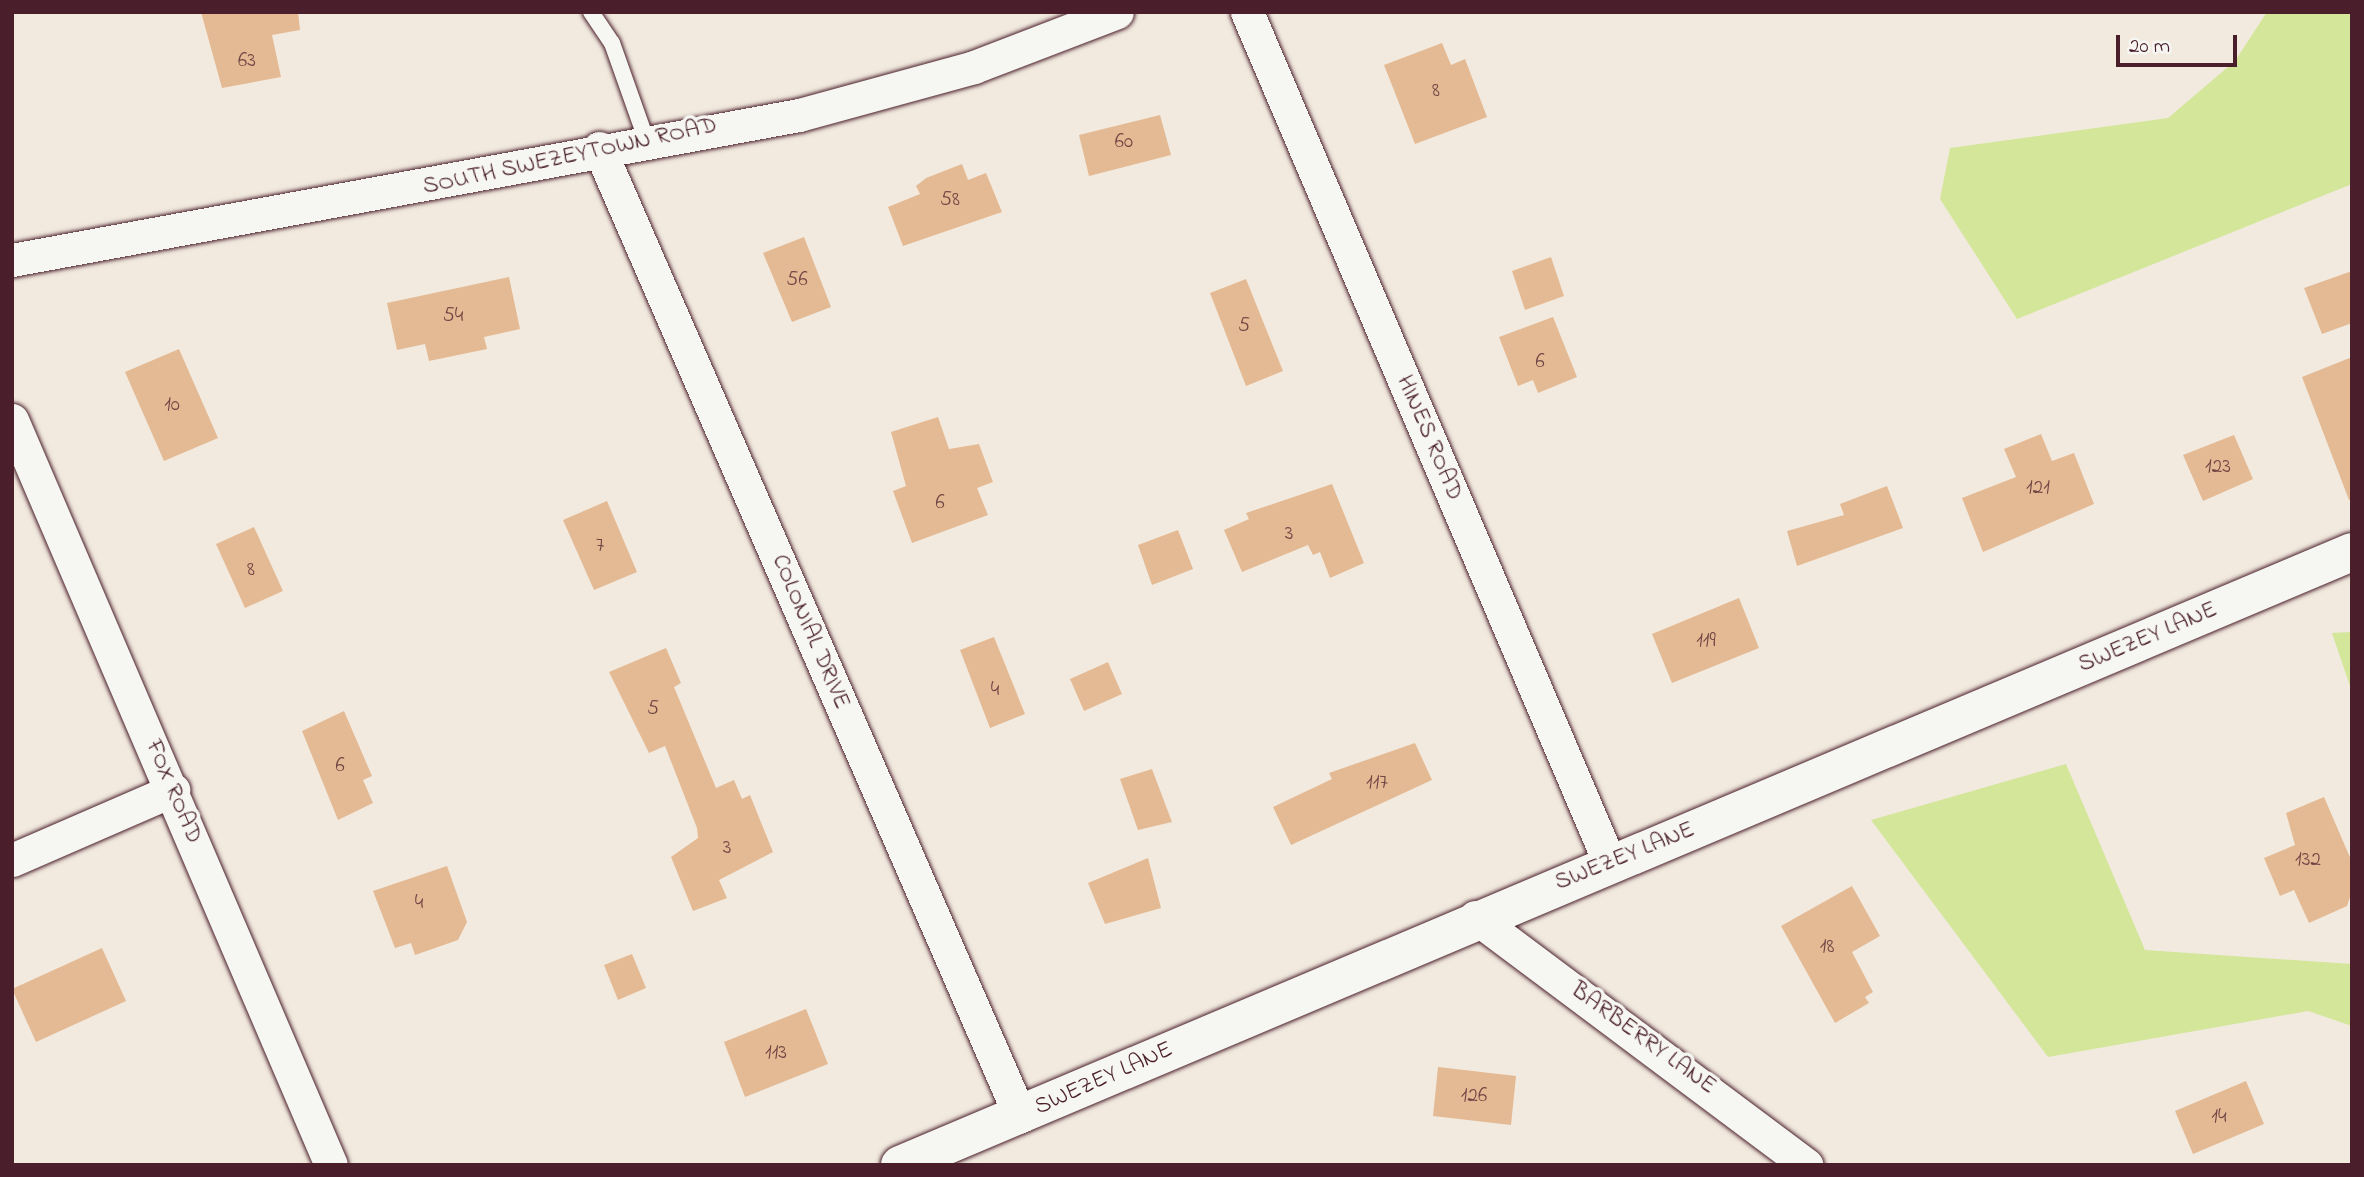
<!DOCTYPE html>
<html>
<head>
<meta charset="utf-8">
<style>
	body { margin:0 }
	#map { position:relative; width:2364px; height:1177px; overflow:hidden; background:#f2eadf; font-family:"Indie Flower",sans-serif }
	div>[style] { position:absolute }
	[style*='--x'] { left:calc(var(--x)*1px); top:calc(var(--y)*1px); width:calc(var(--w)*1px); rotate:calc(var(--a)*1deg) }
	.green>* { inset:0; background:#d3e69a }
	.building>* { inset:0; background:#e4ba94 }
	.roads { filter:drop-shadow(0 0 2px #4a1f2b) drop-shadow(0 0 2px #4a1f2b) }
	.service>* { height:16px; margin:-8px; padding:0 8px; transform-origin:8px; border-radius:8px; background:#f6f6f2 }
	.minor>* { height:33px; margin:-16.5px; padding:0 16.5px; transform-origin:16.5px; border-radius:16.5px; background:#f6f6f2 }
	.tertiary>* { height:38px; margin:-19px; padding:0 19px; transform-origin:19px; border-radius:19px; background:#f6f6f2 }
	span { translate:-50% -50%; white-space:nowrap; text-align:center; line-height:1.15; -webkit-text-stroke:7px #f6f6f2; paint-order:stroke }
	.number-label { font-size:21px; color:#704645 }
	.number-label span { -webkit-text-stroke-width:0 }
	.street-label { font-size:24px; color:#4a1f2b }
	.frame { position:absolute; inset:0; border:14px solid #4a1f2b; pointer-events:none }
	.scale { position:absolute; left:2116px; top:35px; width:121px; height:32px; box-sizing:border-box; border:4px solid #4a1f2b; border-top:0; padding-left:9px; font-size:21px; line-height:24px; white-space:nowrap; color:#4a1f2b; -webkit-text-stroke:5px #f6f6f2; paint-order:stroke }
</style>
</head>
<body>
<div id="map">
	<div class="green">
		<div style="clip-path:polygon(2267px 12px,2352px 12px,2352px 184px,2017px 319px,1940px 199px,1950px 148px,2168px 118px,2235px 61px)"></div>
		<div style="clip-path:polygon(2352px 632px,2352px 692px,2332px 633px)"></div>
		<div style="clip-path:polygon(2066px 764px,2145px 950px,2352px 964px,2352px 1026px,2308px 1011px,2048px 1057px,1871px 820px)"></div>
	</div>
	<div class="building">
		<div style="clip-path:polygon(201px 12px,298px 12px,300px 30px,272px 35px,281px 77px,222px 88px)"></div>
		<div style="clip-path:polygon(1442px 43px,1451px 65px,1465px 59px,1487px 117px,1415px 144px,1384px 65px)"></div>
		<div style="clip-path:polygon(1160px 115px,1171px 155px,1089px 176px,1079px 135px)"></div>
		<div style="clip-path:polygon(962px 164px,968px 180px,986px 173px,1002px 212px,903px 246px,888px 207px,920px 194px,916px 186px,926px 178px)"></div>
		<div style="clip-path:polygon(804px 237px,831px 307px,792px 322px,763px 253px)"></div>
		<div style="clip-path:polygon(1551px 257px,1564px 296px,1525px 310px,1512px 271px)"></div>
		<div style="clip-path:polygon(2352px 271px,2352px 323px,2322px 334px,2304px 288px)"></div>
		<div style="clip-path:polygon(509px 277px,520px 329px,484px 337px,487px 349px,429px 361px,425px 344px,397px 350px,387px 303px)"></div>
		<div style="clip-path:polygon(1246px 279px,1283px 371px,1246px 386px,1210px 293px)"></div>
		<div style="clip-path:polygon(1553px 317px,1577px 377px,1538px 393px,1533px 380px,1518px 386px,1499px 337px)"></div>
		<div style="clip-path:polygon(179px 349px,218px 438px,164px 461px,125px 372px)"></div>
		<div style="clip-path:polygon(2352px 357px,2352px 499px,2349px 500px,2302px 377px)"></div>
		<div style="clip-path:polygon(938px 417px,949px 449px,979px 444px,993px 482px,977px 488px,988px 515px,912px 543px,893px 491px,906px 486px,891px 432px)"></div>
		<div style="clip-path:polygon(2041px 434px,2052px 461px,2074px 453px,2094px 504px,1983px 552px,1962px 498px,2016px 477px,2004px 449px)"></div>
		<div style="clip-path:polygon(2234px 435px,2253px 479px,2203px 501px,2183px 455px)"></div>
		<div style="clip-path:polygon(1332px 484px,1364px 563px,1330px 578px,1320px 552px,1313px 555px,1308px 545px,1242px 572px,1224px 530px,1249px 519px,1246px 513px)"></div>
		<div style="clip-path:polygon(1887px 486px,1903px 528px,1797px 566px,1787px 531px,1844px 515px,1840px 504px)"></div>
		<div style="clip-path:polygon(607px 501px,637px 572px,594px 590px,563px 520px)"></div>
		<div style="clip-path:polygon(254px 527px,283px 591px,245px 608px,216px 544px)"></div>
		<div style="clip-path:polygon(1178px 530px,1193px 569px,1152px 585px,1138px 545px)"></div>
		<div style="clip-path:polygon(1739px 598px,1759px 648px,1672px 683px,1652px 634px)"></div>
		<div style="clip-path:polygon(994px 637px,1025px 714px,990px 728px,960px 650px)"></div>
		<div style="clip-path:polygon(666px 648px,681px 683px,674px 687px,716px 788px,734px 780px,742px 799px,750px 795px,773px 852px,719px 880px,727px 898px,693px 911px,671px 857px,698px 838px,697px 828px,665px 746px,649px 753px,609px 672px)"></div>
		<div style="clip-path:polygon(1108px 662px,1122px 694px,1084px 711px,1070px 679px)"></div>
		<div style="clip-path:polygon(344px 711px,372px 776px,363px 780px,373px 803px,338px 820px,302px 731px)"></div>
		<div style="clip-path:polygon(1415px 743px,1432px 780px,1291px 845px,1273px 807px,1332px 779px,1329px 773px)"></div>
		<div style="clip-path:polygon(1152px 769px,1172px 822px,1138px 830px,1120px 779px)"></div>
		<div style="clip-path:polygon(2324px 797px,2352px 862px,2352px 891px,2347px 906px,2309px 923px,2294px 890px,2280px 896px,2264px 858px,2295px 845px,2286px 813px)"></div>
		<div style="clip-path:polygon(1148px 858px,1161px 908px,1105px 924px,1088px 883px)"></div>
		<div style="clip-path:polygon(447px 866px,467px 922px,458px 940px,415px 955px,411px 943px,395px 948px,373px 891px)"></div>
		<div style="clip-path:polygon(1852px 886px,1880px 936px,1852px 952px,1873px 992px,1865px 997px,1869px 1003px,1835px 1023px,1781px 926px)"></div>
		<div style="clip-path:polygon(102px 948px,126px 1001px,36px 1042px,12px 989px)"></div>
		<div style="clip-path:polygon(632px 954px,646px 988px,618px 1000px,604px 965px)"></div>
		<div style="clip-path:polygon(806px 1009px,828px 1064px,745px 1097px,724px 1042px)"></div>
		<div style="clip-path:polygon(1438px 1067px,1516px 1076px,1511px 1125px,1433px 1116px)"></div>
		<div style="clip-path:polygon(2246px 1081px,2264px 1124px,2193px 1154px,2175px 1111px)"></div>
	</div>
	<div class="roads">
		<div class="service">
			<div style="--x:591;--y:12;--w:37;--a:56"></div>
			<div style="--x:612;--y:43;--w:102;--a:70.5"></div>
		</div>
		<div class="minor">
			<div style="--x:1247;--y:12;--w:926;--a:66.92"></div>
			<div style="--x:599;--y:148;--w:1056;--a:66.49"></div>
			<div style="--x:12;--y:260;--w:800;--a:-10.44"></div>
			<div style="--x:799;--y:115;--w:181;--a:-15.3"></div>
			<div style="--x:974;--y:67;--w:153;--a:-21"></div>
			<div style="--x:12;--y:420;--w:810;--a:66.82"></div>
			<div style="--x:12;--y:860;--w:176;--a:-23.5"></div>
			<div style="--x:1475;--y:917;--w:414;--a:36.8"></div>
		</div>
		<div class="tertiary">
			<div style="--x:900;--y:1165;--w:1576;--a:-22.89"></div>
		</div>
	</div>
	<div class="number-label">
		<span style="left:247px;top:61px">63</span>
		<span style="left:1436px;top:91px">8</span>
		<span style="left:1124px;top:142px">60</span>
		<span style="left:950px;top:200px">58</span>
		<span style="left:797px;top:280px">56</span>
		<span style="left:453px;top:316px">54</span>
		<span style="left:1244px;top:326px">5</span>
		<span style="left:1540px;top:362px">6</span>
		<span style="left:172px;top:405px">10</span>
		<span style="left:2218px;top:467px">123</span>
		<span style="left:2038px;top:488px">121</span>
		<span style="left:940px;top:503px">6</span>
		<span style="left:1289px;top:534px">3</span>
		<span style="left:600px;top:546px">7</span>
		<span style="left:251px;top:570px">8</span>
		<span style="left:1706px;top:641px">119</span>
		<span style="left:995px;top:690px">4</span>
		<span style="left:653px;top:709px">5</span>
		<span style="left:340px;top:766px">6</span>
		<span style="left:1377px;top:783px">117</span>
		<span style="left:727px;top:848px">3</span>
		<span style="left:2308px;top:860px">132</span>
		<span style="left:419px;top:903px">4</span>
		<span style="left:1827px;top:947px">18</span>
		<span style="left:776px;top:1053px">113</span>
		<span style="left:1474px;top:1096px">126</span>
		<span style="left:2219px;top:1117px">14</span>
	</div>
	<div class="street-label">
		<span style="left:570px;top:157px;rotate:-12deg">SOUTH SWEZEYTOWN ROAD</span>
		<span style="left:1429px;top:438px;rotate:67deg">HINES ROAD</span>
		<span style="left:810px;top:632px;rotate:67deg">COLONIAL DRIVE</span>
		<span style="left:2148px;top:638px;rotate:-23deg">SWEZEY LANE</span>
		<span style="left:173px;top:792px;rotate:67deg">FOX ROAD</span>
		<span style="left:1625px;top:857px;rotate:-22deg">SWEZEY LANE</span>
		<span style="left:1643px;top:1039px;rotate:36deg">BARBERRY LANE</span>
		<span style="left:1104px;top:1079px;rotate:-24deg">SWEZEY LANE</span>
	</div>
	<div class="frame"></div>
	<div class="scale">20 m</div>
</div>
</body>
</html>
